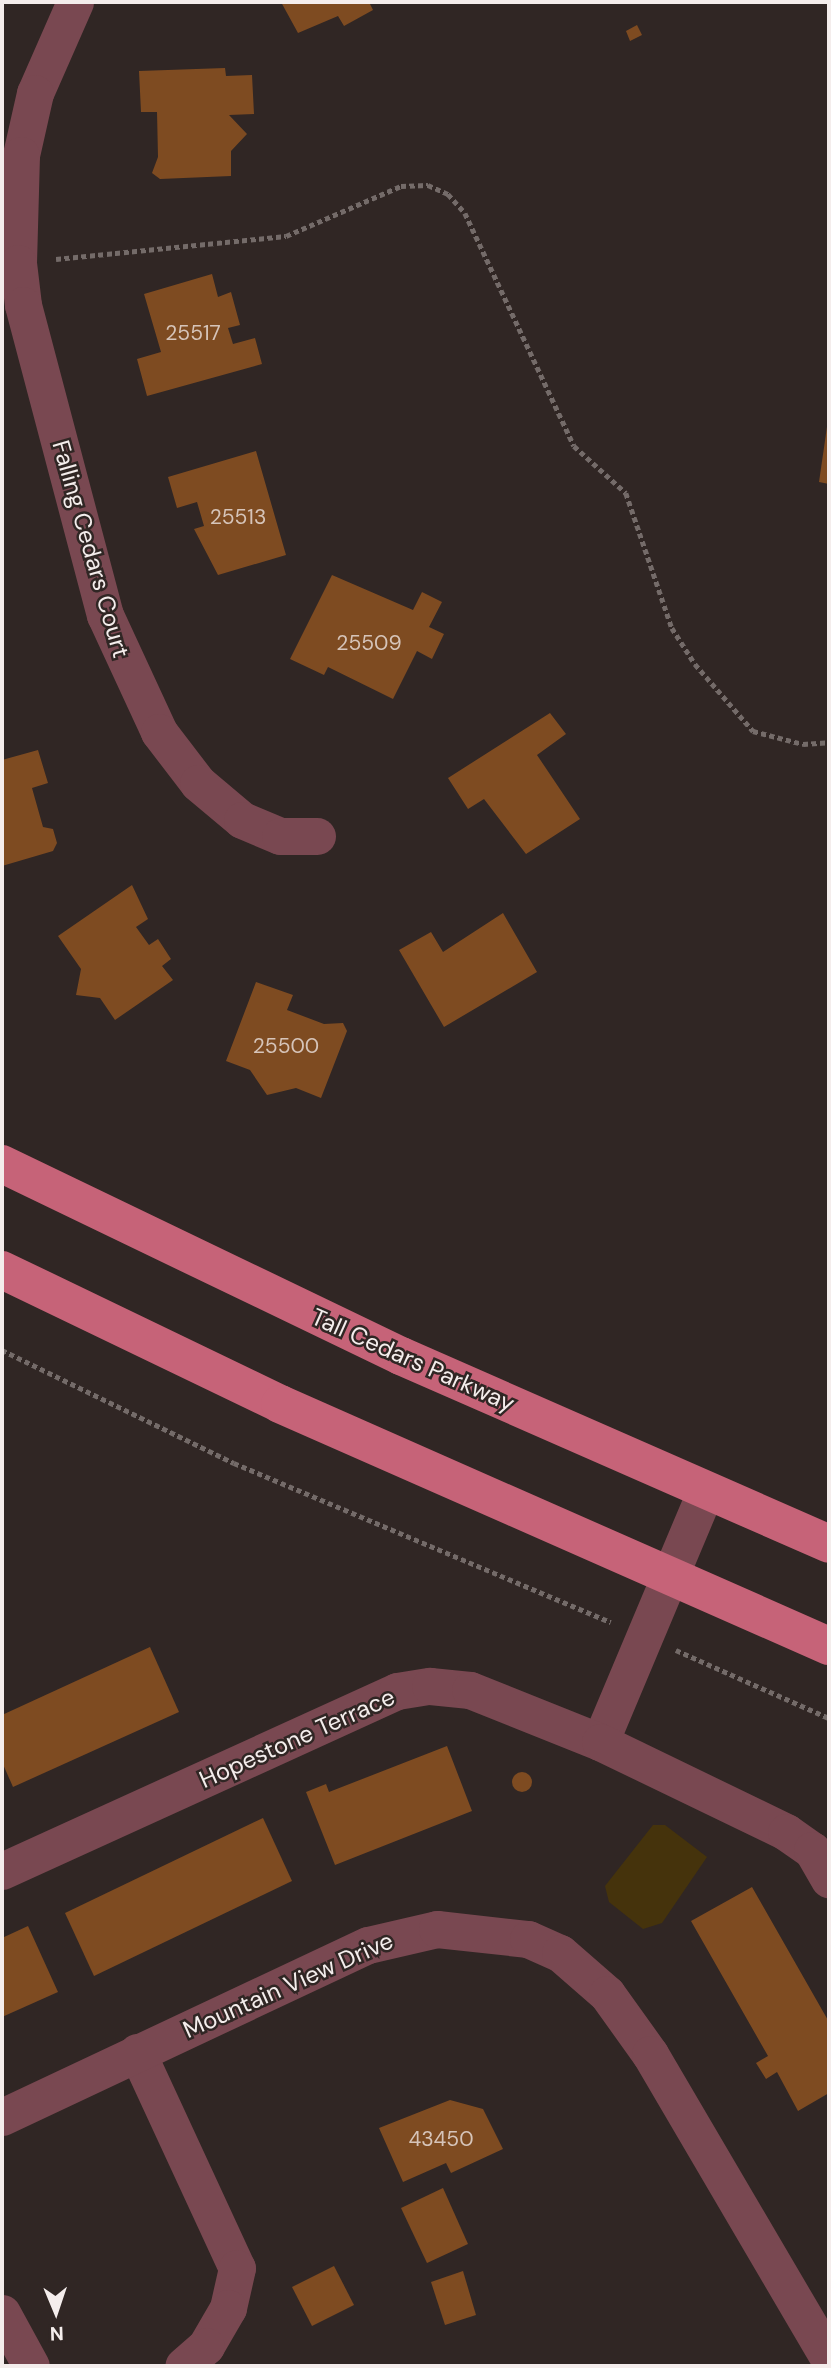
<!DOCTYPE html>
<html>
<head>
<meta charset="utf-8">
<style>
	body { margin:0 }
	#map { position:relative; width:831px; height:2368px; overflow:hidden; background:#302624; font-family:"DM Sans",sans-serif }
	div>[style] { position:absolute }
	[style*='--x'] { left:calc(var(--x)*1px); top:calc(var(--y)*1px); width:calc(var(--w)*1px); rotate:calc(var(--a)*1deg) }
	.green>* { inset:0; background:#45330c }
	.building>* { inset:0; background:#7e4b21 }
	.round { border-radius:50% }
	.path>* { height:4.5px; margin-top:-2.25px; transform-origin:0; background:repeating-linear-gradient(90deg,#746b69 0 5px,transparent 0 8.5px) }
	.minor>* { height:37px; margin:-18.5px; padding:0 18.5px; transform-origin:18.5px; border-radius:18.5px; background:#794851 }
	.major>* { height:38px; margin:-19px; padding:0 19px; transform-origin:19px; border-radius:19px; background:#c66378 }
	span { translate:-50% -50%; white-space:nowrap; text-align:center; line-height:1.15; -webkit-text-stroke:5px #302624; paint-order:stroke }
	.number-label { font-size:21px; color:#d6c4b9 }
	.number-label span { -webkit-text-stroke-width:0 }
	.street-label { font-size:24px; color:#f4edec }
	.frame { position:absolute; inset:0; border:4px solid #f4edec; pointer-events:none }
	.north { position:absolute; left:21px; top:2277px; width:70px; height:70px; -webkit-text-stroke:5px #302624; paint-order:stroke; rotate:178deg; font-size:19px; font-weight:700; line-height:28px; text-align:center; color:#f4edec }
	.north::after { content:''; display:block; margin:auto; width:24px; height:32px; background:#f4edec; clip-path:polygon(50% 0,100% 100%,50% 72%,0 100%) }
</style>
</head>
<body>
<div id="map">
	<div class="green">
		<div style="clip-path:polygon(653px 1825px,665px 1825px,707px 1857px,662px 1923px,643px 1929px,609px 1902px,605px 1886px)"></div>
	</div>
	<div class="building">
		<div style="clip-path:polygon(281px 2px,369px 2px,373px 10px,344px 26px,338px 16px,298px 33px)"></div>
		<div style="clip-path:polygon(637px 25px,642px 35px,630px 41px,626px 31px)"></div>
		<div style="clip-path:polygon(225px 68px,226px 76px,252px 75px,254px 114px,229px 115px,247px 134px,231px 151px,231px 176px,160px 179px,152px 173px,158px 157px,157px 112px,141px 112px,139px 71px)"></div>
		<div style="clip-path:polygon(212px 274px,218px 297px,231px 292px,240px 325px,228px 328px,233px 344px,255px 338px,262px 364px,147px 396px,137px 359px,161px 352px,144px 294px)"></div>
		<div style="clip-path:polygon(828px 420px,829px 420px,829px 484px,819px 482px)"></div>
		<div style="clip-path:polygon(256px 451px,286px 555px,218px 575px,194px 529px,204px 526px,197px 502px,177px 508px,168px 477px)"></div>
		<div style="clip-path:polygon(332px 575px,413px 610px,422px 592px,442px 602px,429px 627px,444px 634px,432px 659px,417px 651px,393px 699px,328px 667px,324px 675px,290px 659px)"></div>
		<div style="clip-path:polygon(550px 713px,566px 734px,537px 755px,580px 819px,526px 854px,484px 799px,468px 809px,448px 778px)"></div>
		<div style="clip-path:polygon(38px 750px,48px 783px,32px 788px,43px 827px,53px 829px,57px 843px,53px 851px,2px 866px,2px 760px)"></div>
		<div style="clip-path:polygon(132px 885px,148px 919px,136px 927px,149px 945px,158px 939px,171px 959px,162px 966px,173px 980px,115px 1020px,100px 998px,76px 995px,81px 969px,58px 936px)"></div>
		<div style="clip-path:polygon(503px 913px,537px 972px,444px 1027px,399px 950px,431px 932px,443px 952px)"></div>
		<div style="clip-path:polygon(256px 982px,293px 995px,287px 1010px,324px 1024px,343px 1023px,347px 1031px,321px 1098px,296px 1088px,267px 1095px,250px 1070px,226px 1061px)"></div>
		<div style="clip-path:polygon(150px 1647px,179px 1712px,13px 1787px,2px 1762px,2px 1715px)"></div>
		<div style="clip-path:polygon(447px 1746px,472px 1811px,335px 1865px,306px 1792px,326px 1784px,329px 1792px)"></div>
		<div class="round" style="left:512px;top:1772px;width:20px;height:20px"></div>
		<div style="clip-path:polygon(263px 1818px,292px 1881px,94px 1976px,65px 1913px)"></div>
		<div style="clip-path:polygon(752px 1887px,829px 2022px,829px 2093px,798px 2111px,777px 2072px,766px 2079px,756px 2063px,768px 2056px,691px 1921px)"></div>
		<div style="clip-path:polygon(28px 1926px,58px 1992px,2px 2017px,2px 1938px)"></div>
		<div style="clip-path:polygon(450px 2100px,483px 2109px,503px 2149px,451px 2173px,446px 2163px,403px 2182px,379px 2128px)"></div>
		<div style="clip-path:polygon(443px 2188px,468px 2244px,427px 2263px,401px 2208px)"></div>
		<div style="clip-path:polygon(334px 2266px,354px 2305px,312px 2326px,292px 2287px)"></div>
		<div style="clip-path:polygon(463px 2271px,476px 2315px,445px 2325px,431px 2282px)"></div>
	</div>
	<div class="path">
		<div style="--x:56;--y:259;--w:231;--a:-5.7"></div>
		<div style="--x:286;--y:236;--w:125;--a:-23.5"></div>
		<div style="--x:401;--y:186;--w:27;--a:-2"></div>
		<div style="--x:428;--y:185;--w:22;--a:24"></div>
		<div style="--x:448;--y:194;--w:25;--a:48"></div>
		<div style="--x:465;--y:213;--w:257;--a:64.9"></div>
		<div style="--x:574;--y:446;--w:70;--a:42.1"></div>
		<div style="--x:626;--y:493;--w:143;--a:71.2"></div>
		<div style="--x:672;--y:628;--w:43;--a:57.4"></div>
		<div style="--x:695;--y:664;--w:89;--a:49.1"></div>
		<div style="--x:753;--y:731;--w:52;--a:14.6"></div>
		<div style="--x:803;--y:744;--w:26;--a:-4"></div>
		<div style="--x:2;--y:1350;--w:258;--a:26"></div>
		<div style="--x:234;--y:1463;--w:409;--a:22.9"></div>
		<div style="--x:676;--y:1650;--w:167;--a:24"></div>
	</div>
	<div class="minor">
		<div style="--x:75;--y:2;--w:99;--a:113.7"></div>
		<div style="--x:35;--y:93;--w:64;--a:102.7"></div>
		<div style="--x:21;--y:155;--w:108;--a:91.6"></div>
		<div style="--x:18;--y:263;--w:42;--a:83.2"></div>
		<div style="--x:23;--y:305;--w:321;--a:75.2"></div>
		<div style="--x:105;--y:615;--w:129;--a:65.2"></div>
		<div style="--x:159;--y:732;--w:64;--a:52.6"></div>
		<div style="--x:198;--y:783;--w:57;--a:40.1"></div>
		<div style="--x:242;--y:820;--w:41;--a:22.8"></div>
		<div style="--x:280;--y:836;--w:37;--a:0"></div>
		<div style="--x:600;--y:1742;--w:273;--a:-67.2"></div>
		<div style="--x:2;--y:1871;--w:434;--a:-24.5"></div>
		<div style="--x:397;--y:1691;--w:33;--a:-9"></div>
		<div style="--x:430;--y:1686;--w:40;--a:5.7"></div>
		<div style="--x:470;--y:1690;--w:140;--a:21.8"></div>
		<div style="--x:600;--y:1742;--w:207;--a:25.8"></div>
		<div style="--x:786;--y:1832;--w:32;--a:35"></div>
		<div style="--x:812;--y:1850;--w:34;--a:60"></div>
		<div style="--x:137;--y:2052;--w:238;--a:65.2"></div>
		<div style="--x:237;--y:2268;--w:41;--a:102.7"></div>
		<div style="--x:228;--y:2308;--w:44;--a:120.1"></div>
		<div style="--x:206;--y:2346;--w:30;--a:139"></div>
		<div style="--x:2;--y:2117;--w:404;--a:-25.2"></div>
		<div style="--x:368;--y:1945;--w:71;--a:-13.1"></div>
		<div style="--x:437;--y:1929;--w:92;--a:6.3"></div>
		<div style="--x:528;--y:1939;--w:35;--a:24"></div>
		<div style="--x:560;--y:1953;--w:62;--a:41.1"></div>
		<div style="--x:607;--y:1994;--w:74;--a:54.4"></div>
		<div style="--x:650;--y:2054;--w:354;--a:59.6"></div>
		<div style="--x:2;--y:2313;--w:60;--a:61.3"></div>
	</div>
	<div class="major">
		<div style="--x:2;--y:1164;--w:443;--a:25.7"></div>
		<div style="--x:401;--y:1356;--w:467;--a:23.7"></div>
		<div style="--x:2;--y:1270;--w:309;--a:25.7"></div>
		<div style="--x:280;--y:1404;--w:600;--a:23.79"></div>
	</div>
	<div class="number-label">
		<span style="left:193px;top:333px">25517</span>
		<span style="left:238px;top:517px">25513</span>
		<span style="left:369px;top:643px">25509</span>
		<span style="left:286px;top:1046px">25500</span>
		<span style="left:441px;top:2139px">43450</span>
	</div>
	<div class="street-label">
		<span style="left:91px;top:549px;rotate:74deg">Falling Cedars Court</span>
		<span style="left:413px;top:1360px;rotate:24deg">Tall Cedars Parkway</span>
		<span style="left:297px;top:1738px;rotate:-24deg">Hopestone Terrace</span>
		<span style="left:288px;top:1985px;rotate:-24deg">Mountain View Drive</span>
	</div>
	<div class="frame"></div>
	<div class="north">N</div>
</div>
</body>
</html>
